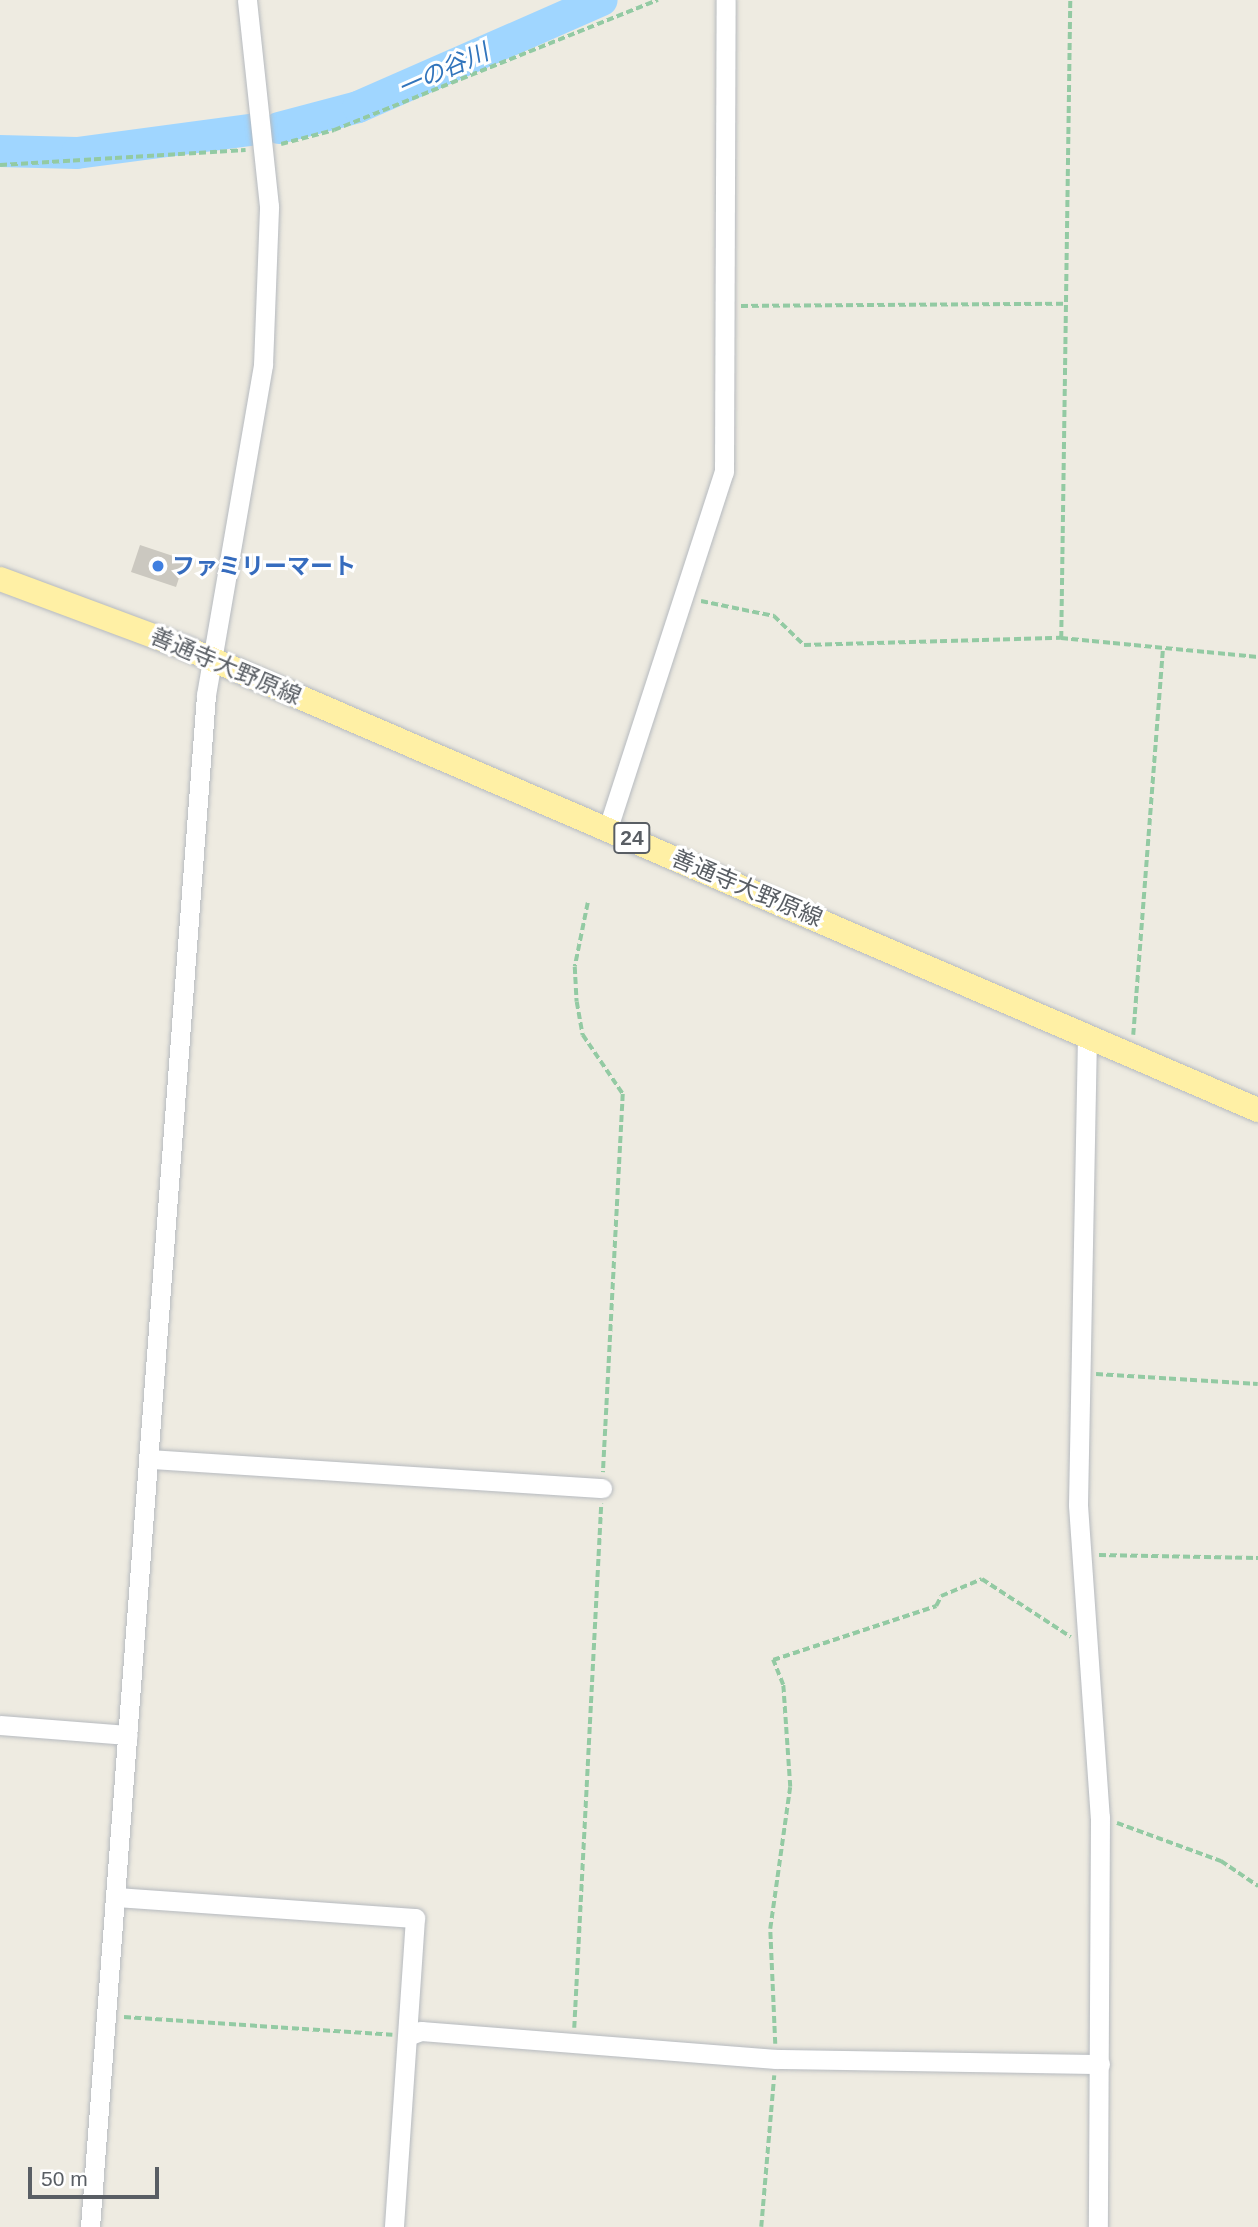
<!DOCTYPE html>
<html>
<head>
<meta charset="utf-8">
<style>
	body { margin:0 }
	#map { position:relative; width:1258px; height:2227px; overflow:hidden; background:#eeebe1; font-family:Helvetica,"Noto Sans JP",sans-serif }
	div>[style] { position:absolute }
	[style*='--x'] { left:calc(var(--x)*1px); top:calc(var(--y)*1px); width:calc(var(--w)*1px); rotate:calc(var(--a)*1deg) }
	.river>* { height:32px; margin:-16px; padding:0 16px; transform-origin:16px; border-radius:16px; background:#a0d6ff }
	.building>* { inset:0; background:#cbc8c0 }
	.path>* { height:3.5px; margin-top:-1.75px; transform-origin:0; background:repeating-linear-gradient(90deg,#93caa3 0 7px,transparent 0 10.5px) }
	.roads { filter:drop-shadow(0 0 2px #b6babf) drop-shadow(0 0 2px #b6babf) }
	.minor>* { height:19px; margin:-9.5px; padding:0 9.5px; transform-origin:9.5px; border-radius:9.5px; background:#fff }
	.major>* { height:24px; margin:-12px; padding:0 12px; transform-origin:12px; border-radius:12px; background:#fff0a5 }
	.dots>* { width:19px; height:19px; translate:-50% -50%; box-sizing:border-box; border:4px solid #fff; border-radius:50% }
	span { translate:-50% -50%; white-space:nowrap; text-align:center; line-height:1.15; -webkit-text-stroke:6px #fff; paint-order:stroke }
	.shield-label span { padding:2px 5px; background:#fff; border:2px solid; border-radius:5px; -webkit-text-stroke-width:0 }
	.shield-label { font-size:21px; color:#595e64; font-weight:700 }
	.shop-label { font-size:23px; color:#366cbe; font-weight:700 }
	.left { translate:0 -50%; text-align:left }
	.street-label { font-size:23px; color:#595e64 }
	.water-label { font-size:24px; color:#3275bc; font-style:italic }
	.scale { position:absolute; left:28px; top:2167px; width:131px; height:32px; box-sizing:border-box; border:4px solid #595e64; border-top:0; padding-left:9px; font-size:21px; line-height:24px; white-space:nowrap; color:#595e64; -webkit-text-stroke:5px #fff; paint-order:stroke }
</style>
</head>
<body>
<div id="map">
	<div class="river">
		<div style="--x:279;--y:128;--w:82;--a:-14.9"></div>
		<div style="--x:358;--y:107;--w:266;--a:-23.7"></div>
		<div style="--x:0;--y:151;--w:77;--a:1.5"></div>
		<div style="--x:77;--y:153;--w:175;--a:-7.6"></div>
	</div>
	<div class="building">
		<div style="clip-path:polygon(140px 545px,185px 560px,176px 587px,131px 572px)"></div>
	</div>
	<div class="path">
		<div style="--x:281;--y:144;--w:55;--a:-14.8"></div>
		<div style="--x:334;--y:130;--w:349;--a:-21.9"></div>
		<div style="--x:0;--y:165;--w:246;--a:-3.5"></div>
		<div style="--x:741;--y:306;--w:325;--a:-0.4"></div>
		<div style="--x:701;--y:601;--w:75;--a:11.6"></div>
		<div style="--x:774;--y:616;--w:42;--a:44"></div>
		<div style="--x:804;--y:645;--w:257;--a:-1.6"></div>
		<div style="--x:1061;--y:638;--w:198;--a:5.5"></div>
		<div style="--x:1061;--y:638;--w:638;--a:-89.19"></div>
		<div style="--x:588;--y:903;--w:65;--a:101.5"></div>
		<div style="--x:575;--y:967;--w:35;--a:87"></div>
		<div style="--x:577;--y:1002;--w:34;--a:80"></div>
		<div style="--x:583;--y:1035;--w:71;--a:55.9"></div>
		<div style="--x:623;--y:1094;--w:379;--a:93"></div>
		<div style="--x:1133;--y:1035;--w:387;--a:-85.6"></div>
		<div style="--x:1096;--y:1374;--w:162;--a:3.5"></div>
		<div style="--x:1099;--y:1555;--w:159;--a:1.1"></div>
		<div style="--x:1117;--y:1823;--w:111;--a:20.1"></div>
		<div style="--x:1221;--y:1861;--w:45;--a:34"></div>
		<div style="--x:124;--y:2017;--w:269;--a:3.8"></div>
		<div style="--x:574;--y:2028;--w:525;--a:-87.05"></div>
		<div style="--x:775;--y:2044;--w:115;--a:-92.5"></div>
		<div style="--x:770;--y:1929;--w:143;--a:-82"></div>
		<div style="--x:790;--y:1787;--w:102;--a:-93.9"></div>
		<div style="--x:783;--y:1685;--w:27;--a:-112"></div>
		<div style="--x:773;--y:1660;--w:172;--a:-18.3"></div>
		<div style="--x:936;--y:1606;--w:11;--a:-63"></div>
		<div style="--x:941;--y:1596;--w:44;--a:-22.5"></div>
		<div style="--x:982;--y:1579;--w:106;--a:33.1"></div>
		<div style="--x:761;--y:2227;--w:152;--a:-85.1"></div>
	</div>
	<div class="roads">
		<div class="minor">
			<div style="--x:608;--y:828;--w:374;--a:-72"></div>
			<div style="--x:724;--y:472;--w:472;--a:-89.8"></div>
			<div style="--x:1087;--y:1036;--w:469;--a:91.1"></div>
			<div style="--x:1078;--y:1505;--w:313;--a:86"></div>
			<div style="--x:1100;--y:1817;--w:410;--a:90.3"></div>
			<div style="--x:150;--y:1459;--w:453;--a:3.7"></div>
			<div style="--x:0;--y:1725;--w:128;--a:4.5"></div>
			<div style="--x:115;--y:1897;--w:301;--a:4"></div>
			<div style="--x:415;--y:1918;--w:310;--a:93.9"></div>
			<div style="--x:408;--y:2036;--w:14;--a:-21"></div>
			<div style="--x:421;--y:2031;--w:356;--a:4.5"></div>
			<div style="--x:776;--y:2059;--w:324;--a:0.9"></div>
			<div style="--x:90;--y:2227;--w:1536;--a:-85.67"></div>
			<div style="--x:206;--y:695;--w:335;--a:-80.2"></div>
			<div style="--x:263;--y:365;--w:159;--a:-87.8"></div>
			<div style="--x:269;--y:206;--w:207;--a:-96.1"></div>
		</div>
		<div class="major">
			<div style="--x:0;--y:579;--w:201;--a:20.4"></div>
			<div style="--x:188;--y:649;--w:1165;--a:23.31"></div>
		</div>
	</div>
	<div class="dots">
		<div style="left:158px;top:566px;background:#3f7fe0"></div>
	</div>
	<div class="shield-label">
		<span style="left:632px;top:838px">24</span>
	</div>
	<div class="shop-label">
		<span class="left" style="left:172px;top:566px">ファミリーマート</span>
	</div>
	<div class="street-label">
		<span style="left:226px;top:666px;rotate:23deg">善通寺大野原線</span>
		<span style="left:747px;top:888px;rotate:23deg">善通寺大野原線</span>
	</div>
	<div class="water-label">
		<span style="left:443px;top:70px;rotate:-24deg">一の谷川</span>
	</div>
	<div class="scale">50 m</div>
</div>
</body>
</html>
